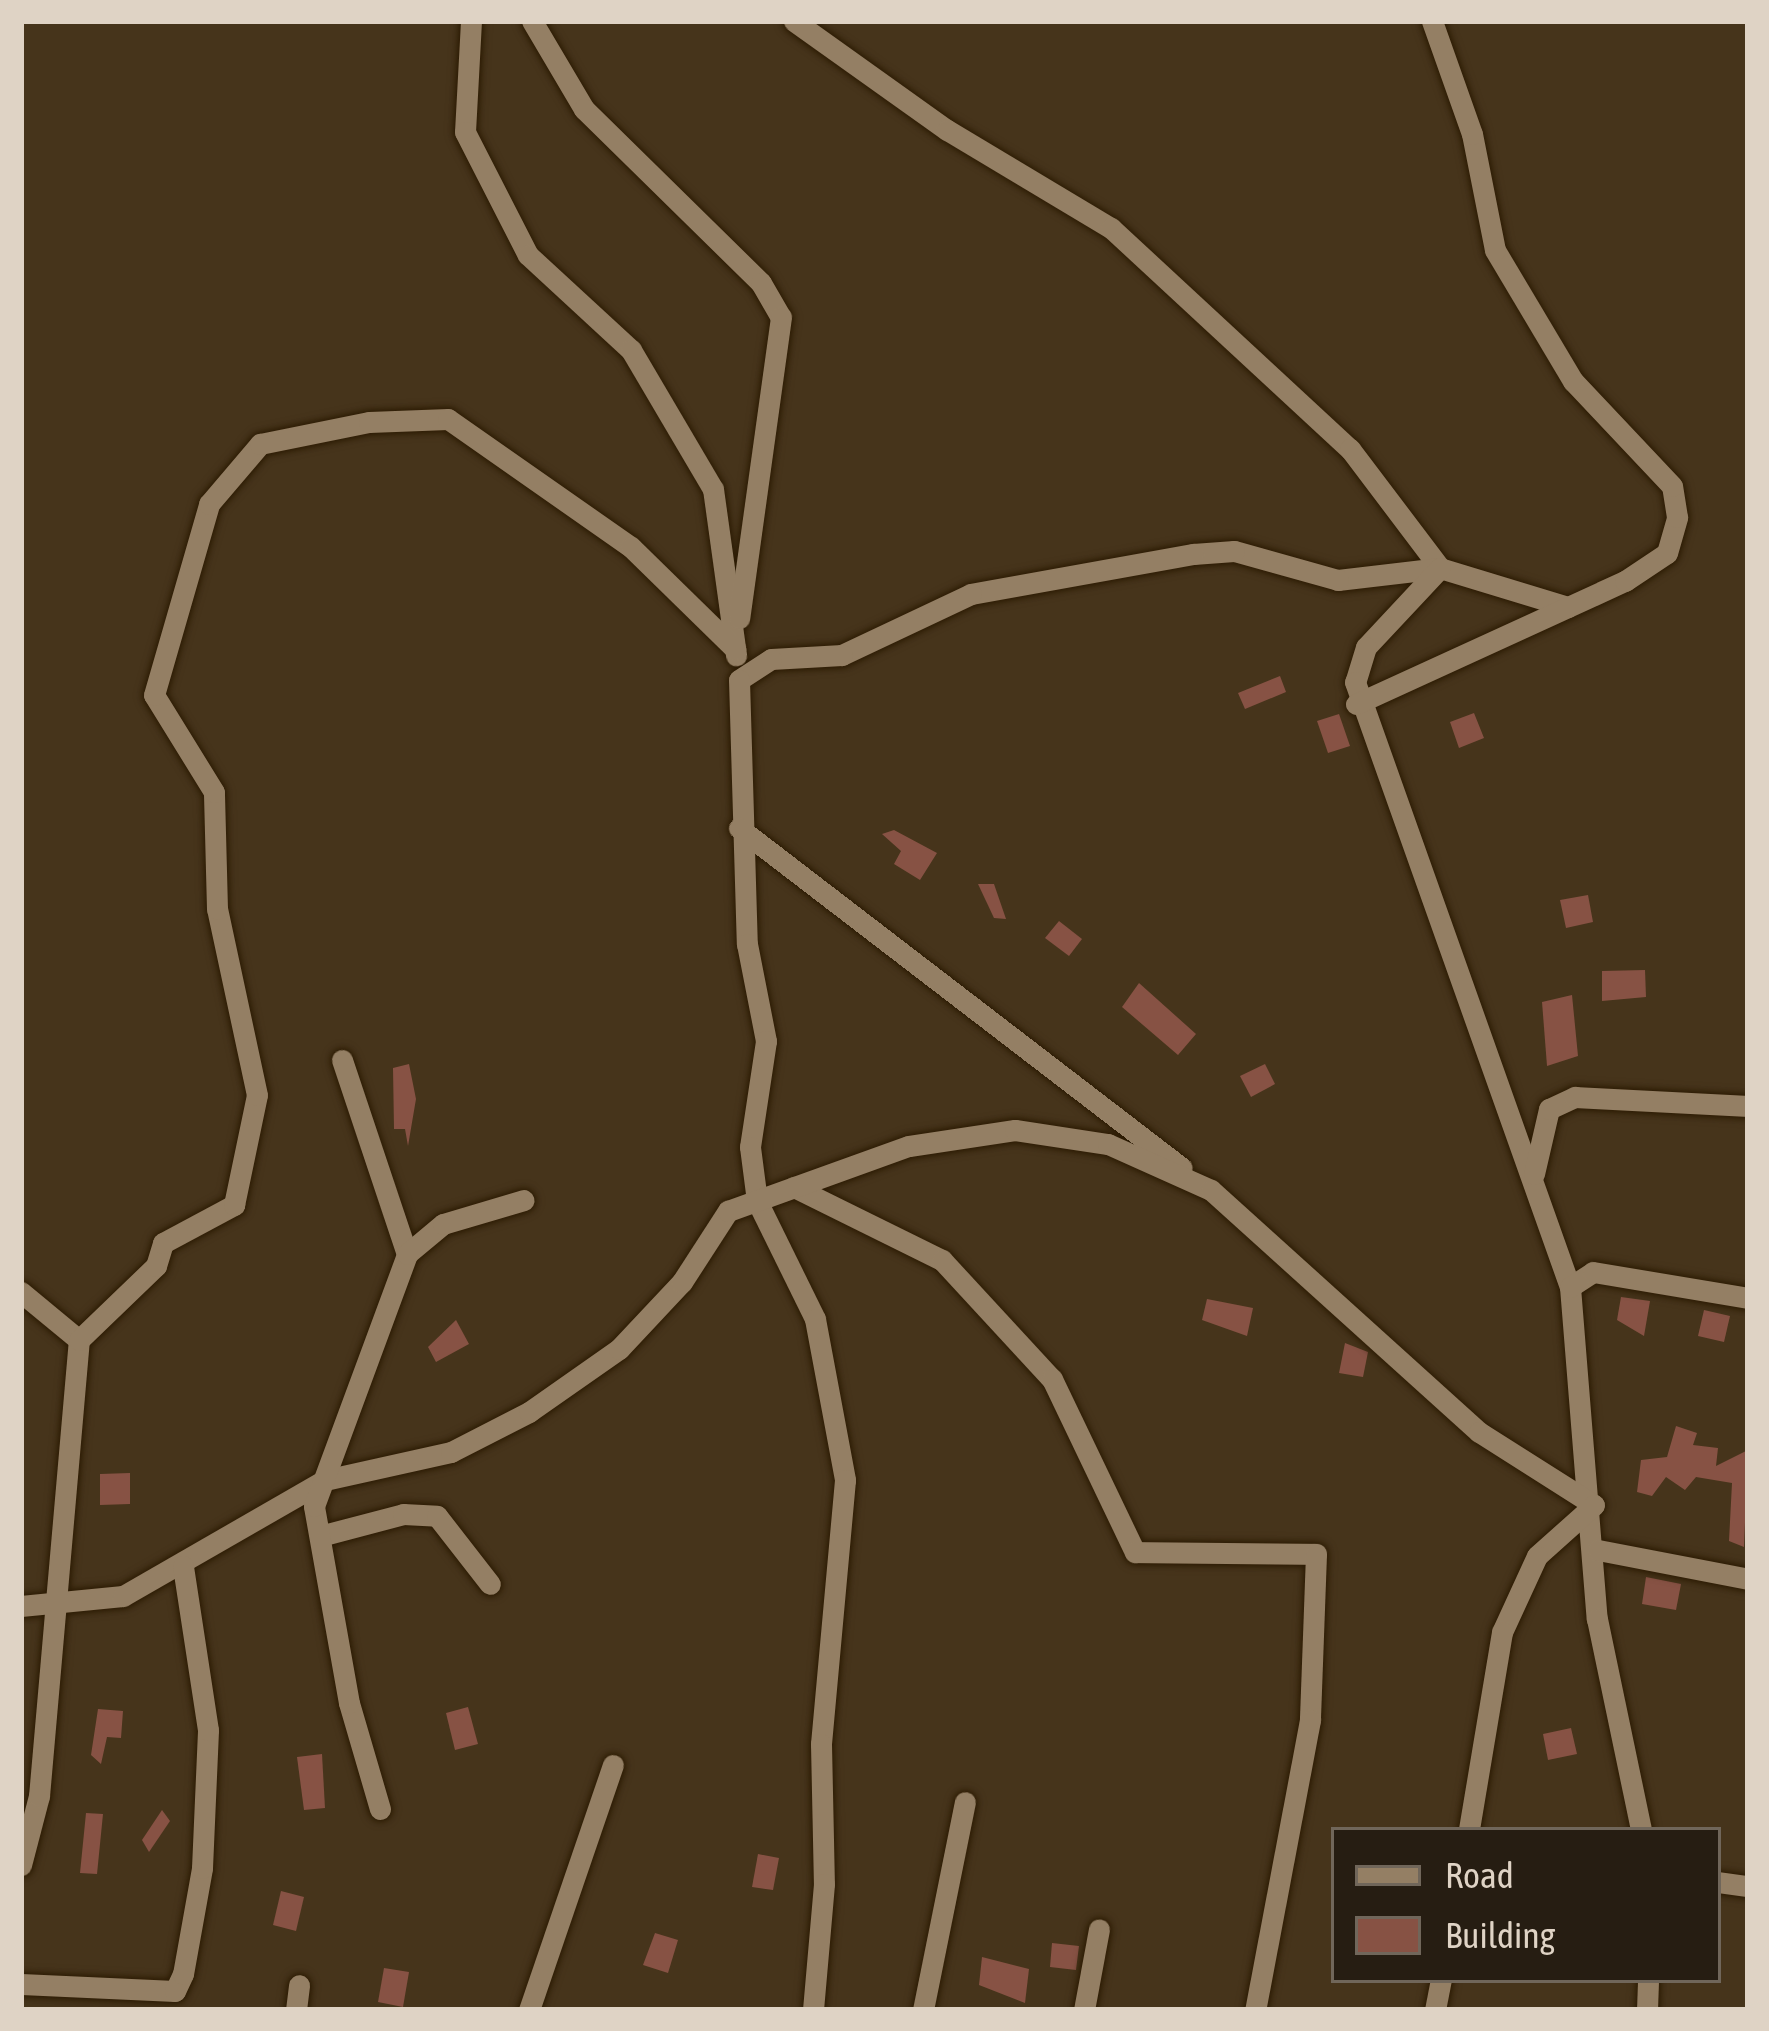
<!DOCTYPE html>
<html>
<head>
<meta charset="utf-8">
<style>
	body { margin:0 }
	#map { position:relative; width:1769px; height:2031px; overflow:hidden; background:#46341b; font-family:"Asap Condensed",sans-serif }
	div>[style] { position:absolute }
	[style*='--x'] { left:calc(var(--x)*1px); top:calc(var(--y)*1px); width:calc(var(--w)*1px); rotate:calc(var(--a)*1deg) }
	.building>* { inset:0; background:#875244 }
	.roads { filter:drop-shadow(0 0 3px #2c1b03) drop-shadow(0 0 3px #2c1b03) }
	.minor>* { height:21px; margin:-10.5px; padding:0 10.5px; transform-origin:10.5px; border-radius:10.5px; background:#947f64 }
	span { translate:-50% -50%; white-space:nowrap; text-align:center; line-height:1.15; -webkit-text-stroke:9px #261d12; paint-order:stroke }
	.frame { position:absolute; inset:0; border:24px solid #dfd3c5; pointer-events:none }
	.legend { position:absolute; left:1331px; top:1827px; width:390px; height:156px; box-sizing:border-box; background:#261d12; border:3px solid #70665a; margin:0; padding:15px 21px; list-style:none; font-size:36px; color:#dfd3c5 }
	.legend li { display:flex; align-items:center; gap:24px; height:60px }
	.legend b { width:60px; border:3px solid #70665a }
</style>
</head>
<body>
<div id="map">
	<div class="building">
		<div style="clip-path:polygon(1280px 676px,1286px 692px,1245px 709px,1238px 693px)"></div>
		<div style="clip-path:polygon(1474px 713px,1484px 738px,1459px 748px,1450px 722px)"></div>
		<div style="clip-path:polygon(1339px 714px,1350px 746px,1328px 753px,1317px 721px)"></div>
		<div style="clip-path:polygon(894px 830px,937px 853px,920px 880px,894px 864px,901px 851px,882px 834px)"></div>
		<div style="clip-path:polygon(978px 884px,994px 884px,1006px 919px,994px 918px)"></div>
		<div style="clip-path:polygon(1588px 895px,1593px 922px,1566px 928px,1560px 900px)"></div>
		<div style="clip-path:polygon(1059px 921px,1082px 939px,1069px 956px,1045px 938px)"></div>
		<div style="clip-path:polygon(1645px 970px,1646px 997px,1602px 1001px,1602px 971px)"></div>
		<div style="clip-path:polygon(1139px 983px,1196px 1034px,1178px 1055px,1122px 1007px)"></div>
		<div style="clip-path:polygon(1572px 995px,1578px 1056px,1547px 1066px,1542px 1002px)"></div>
		<div style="clip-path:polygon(409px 1064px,416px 1099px,408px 1146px,405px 1129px,394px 1129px,393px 1068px)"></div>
		<div style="clip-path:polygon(1265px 1064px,1275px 1084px,1251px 1097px,1240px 1076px)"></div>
		<div style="clip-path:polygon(1621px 1297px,1650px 1301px,1644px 1336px,1617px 1320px)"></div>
		<div style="clip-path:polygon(1207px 1299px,1253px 1308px,1247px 1336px,1202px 1320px)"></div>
		<div style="clip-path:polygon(1704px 1310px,1730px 1316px,1724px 1342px,1698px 1336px)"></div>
		<div style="clip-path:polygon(456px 1320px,469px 1344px,436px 1362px,428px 1347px)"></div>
		<div style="clip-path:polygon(1345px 1343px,1368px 1352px,1363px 1377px,1339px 1373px)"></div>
		<div style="clip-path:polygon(1676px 1426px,1697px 1433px,1693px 1445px,1718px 1448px,1716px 1466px,1748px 1450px,1744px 1547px,1729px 1541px,1732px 1483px,1696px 1477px,1685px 1490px,1666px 1477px,1652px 1496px,1637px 1492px,1641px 1460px,1667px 1457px)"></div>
		<div style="clip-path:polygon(130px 1473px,130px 1504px,100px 1505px,100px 1474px)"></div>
		<div style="clip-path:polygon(1646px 1577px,1681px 1584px,1676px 1610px,1642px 1604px)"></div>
		<div style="clip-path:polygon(468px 1707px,478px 1744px,455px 1750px,446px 1713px)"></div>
		<div style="clip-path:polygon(98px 1709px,123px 1711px,121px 1738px,107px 1737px,101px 1764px,91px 1755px)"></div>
		<div style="clip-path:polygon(1571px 1728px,1577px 1754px,1548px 1760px,1543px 1734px)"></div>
		<div style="clip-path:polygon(322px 1754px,325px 1808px,304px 1810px,297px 1757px)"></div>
		<div style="clip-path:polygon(162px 1810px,170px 1821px,149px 1852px,142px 1840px)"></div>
		<div style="clip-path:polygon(86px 1813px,103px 1814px,97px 1874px,80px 1873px)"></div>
		<div style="clip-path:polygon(758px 1854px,779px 1858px,773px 1890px,752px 1887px)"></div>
		<div style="clip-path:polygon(281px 1891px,304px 1897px,296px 1931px,273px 1925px)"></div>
		<div style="clip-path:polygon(655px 1933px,678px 1940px,668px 1973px,643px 1965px)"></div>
		<div style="clip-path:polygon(1052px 1943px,1079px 1946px,1076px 1970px,1050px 1967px)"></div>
		<div style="clip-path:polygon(982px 1957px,1029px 1969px,1025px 2003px,979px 1985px)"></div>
		<div style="clip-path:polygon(384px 1968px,409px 1972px,403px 2007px,378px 2002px)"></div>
	</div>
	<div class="roads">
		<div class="minor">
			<div style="--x:471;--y:21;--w:111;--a:93.1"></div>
			<div style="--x:465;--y:132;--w:138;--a:62.9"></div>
			<div style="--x:528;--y:255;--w:140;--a:42.7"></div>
			<div style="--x:631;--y:350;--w:161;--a:59.5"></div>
			<div style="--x:713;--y:489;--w:168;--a:82.1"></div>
			<div style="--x:532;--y:21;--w:102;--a:59.4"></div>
			<div style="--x:584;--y:109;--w:248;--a:44.5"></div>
			<div style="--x:761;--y:283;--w:39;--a:60"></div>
			<div style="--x:781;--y:317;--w:304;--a:97.9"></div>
			<div style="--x:794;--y:21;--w:188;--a:35.5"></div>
			<div style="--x:947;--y:130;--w:191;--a:30.9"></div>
			<div style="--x:1111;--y:228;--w:326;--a:42.8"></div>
			<div style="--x:1350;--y:449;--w:149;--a:52.9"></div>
			<div style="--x:1440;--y:568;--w:103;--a:173.3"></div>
			<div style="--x:1338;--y:580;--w:108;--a:-164.4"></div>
			<div style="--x:1234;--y:551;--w:41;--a:175.8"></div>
			<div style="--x:1193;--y:554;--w:226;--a:169.8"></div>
			<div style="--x:971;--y:594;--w:143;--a:154.7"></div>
			<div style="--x:842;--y:655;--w:71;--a:176.8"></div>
			<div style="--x:771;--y:659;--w:38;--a:147"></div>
			<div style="--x:739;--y:680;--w:264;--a:88.3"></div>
			<div style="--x:747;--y:944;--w:99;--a:78.9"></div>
			<div style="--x:766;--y:1041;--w:107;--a:98.6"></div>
			<div style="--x:750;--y:1147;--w:54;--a:82.6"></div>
			<div style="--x:757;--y:1201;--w:131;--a:63.8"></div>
			<div style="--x:815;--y:1319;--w:164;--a:79.4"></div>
			<div style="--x:845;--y:1480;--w:265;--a:95.2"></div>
			<div style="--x:821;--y:1744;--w:140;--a:88.8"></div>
			<div style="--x:824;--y:1884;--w:126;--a:95"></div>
			<div style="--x:1568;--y:607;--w:134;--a:-163.1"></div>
			<div style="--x:1440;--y:568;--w:108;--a:133.1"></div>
			<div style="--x:1366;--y:647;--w:37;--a:107"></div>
			<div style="--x:1355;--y:682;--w:642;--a:70.44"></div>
			<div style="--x:1570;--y:1287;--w:333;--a:85.4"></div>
			<div style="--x:1597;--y:1619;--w:216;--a:78.2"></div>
			<div style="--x:1356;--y:704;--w:296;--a:-24.6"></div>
			<div style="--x:1625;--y:581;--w:50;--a:-33.7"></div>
			<div style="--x:1667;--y:553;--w:37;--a:-74"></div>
			<div style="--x:1677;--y:517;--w:31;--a:-99"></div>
			<div style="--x:1672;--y:486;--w:144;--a:-133.3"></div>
			<div style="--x:1573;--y:381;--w:152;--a:-120.8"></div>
			<div style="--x:1495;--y:250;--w:118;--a:-101.2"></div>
			<div style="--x:1472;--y:134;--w:120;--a:-109.5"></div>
			<div style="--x:739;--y:828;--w:558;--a:37.51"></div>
			<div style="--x:342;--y:1060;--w:205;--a:71.5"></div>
			<div style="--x:1534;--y:1174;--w:67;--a:-77"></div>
			<div style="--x:1549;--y:1109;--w:29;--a:-25"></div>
			<div style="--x:1575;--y:1097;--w:173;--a:3"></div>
			<div style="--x:794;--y:1187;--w:165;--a:26.3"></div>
			<div style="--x:942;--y:1260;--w:162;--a:47.3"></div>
			<div style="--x:1052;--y:1379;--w:192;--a:64.4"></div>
			<div style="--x:1135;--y:1552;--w:181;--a:0.6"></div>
			<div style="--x:1316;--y:1554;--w:166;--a:92.1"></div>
			<div style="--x:1310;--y:1720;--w:295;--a:100.7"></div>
			<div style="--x:1570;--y:1287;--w:27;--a:-33"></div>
			<div style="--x:1593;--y:1272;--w:157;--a:9.5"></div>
			<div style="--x:21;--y:1292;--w:75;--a:39.6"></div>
			<div style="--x:320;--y:1536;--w:86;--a:-14.8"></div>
			<div style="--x:403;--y:1514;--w:34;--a:3"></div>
			<div style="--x:437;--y:1516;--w:86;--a:52.1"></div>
			<div style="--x:1598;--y:1550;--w:153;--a:10.9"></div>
			<div style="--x:21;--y:1606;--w:102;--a:-5.6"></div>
			<div style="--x:123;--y:1596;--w:233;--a:-29.9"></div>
			<div style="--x:325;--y:1480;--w:129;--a:-12.5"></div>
			<div style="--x:451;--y:1452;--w:88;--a:-27.1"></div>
			<div style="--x:529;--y:1412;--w:110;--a:-35"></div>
			<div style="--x:619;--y:1349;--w:92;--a:-46.8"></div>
			<div style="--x:682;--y:1282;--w:85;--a:-57.1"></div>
			<div style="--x:728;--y:1211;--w:192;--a:-19.8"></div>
			<div style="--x:909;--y:1146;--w:107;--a:-8.6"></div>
			<div style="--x:1015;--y:1130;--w:94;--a:8.6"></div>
			<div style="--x:1108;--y:1144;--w:113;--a:24.1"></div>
			<div style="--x:1211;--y:1190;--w:361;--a:42.1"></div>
			<div style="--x:1479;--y:1432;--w:136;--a:32.4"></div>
			<div style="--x:1594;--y:1505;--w:76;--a:138.2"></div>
			<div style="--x:1537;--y:1556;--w:84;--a:114.7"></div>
			<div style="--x:1502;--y:1632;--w:201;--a:99.5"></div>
			<div style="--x:380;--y:1809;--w:110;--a:-106.3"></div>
			<div style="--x:349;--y:1703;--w:200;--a:-100.1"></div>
			<div style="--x:314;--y:1506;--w:269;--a:-69.7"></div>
			<div style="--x:407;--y:1254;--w:47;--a:-39.8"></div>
			<div style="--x:443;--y:1224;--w:84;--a:-16.5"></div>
			<div style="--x:21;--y:1865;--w:71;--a:-75.4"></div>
			<div style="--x:39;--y:1796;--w:458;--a:-85"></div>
			<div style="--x:79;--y:1340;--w:107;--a:-43.9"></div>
			<div style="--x:156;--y:1266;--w:24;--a:-73"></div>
			<div style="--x:163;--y:1243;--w:81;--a:-28.2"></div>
			<div style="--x:234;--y:1205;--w:112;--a:-78.2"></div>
			<div style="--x:257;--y:1095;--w:190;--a:-102.1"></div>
			<div style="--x:217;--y:909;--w:117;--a:-91.5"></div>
			<div style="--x:214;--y:792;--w:114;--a:-121.7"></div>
			<div style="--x:154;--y:695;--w:199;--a:-73.9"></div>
			<div style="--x:209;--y:504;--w:79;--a:-49.6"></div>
			<div style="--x:260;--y:444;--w:111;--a:-11.4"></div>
			<div style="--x:369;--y:422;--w:79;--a:-2.2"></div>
			<div style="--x:448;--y:419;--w:223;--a:35"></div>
			<div style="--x:631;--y:547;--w:146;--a:44.4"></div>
			<div style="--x:1718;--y:1882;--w:30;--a:8"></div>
			<div style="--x:21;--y:1984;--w:154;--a:2.6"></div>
			<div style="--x:175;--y:1991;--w:19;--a:-65"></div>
			<div style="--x:183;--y:1974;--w:108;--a:-79.8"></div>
			<div style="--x:202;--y:1868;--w:138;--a:-87.5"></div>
			<div style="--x:208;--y:1730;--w:166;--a:-98.7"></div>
			<div style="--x:296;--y:2010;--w:25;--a:-83"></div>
			<div style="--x:529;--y:2010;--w:259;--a:-71.1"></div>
			<div style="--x:923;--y:2010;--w:212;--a:-78.6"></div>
			<div style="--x:1084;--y:2010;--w:82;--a:-79.5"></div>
			<div style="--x:1435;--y:2010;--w:31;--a:-79"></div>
			<div style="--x:1647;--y:2010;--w:30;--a:-88"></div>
		</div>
	</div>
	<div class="frame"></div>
	<ul class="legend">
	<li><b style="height:15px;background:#947f64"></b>Road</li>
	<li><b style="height:33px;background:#875244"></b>Building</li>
	</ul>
</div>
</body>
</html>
